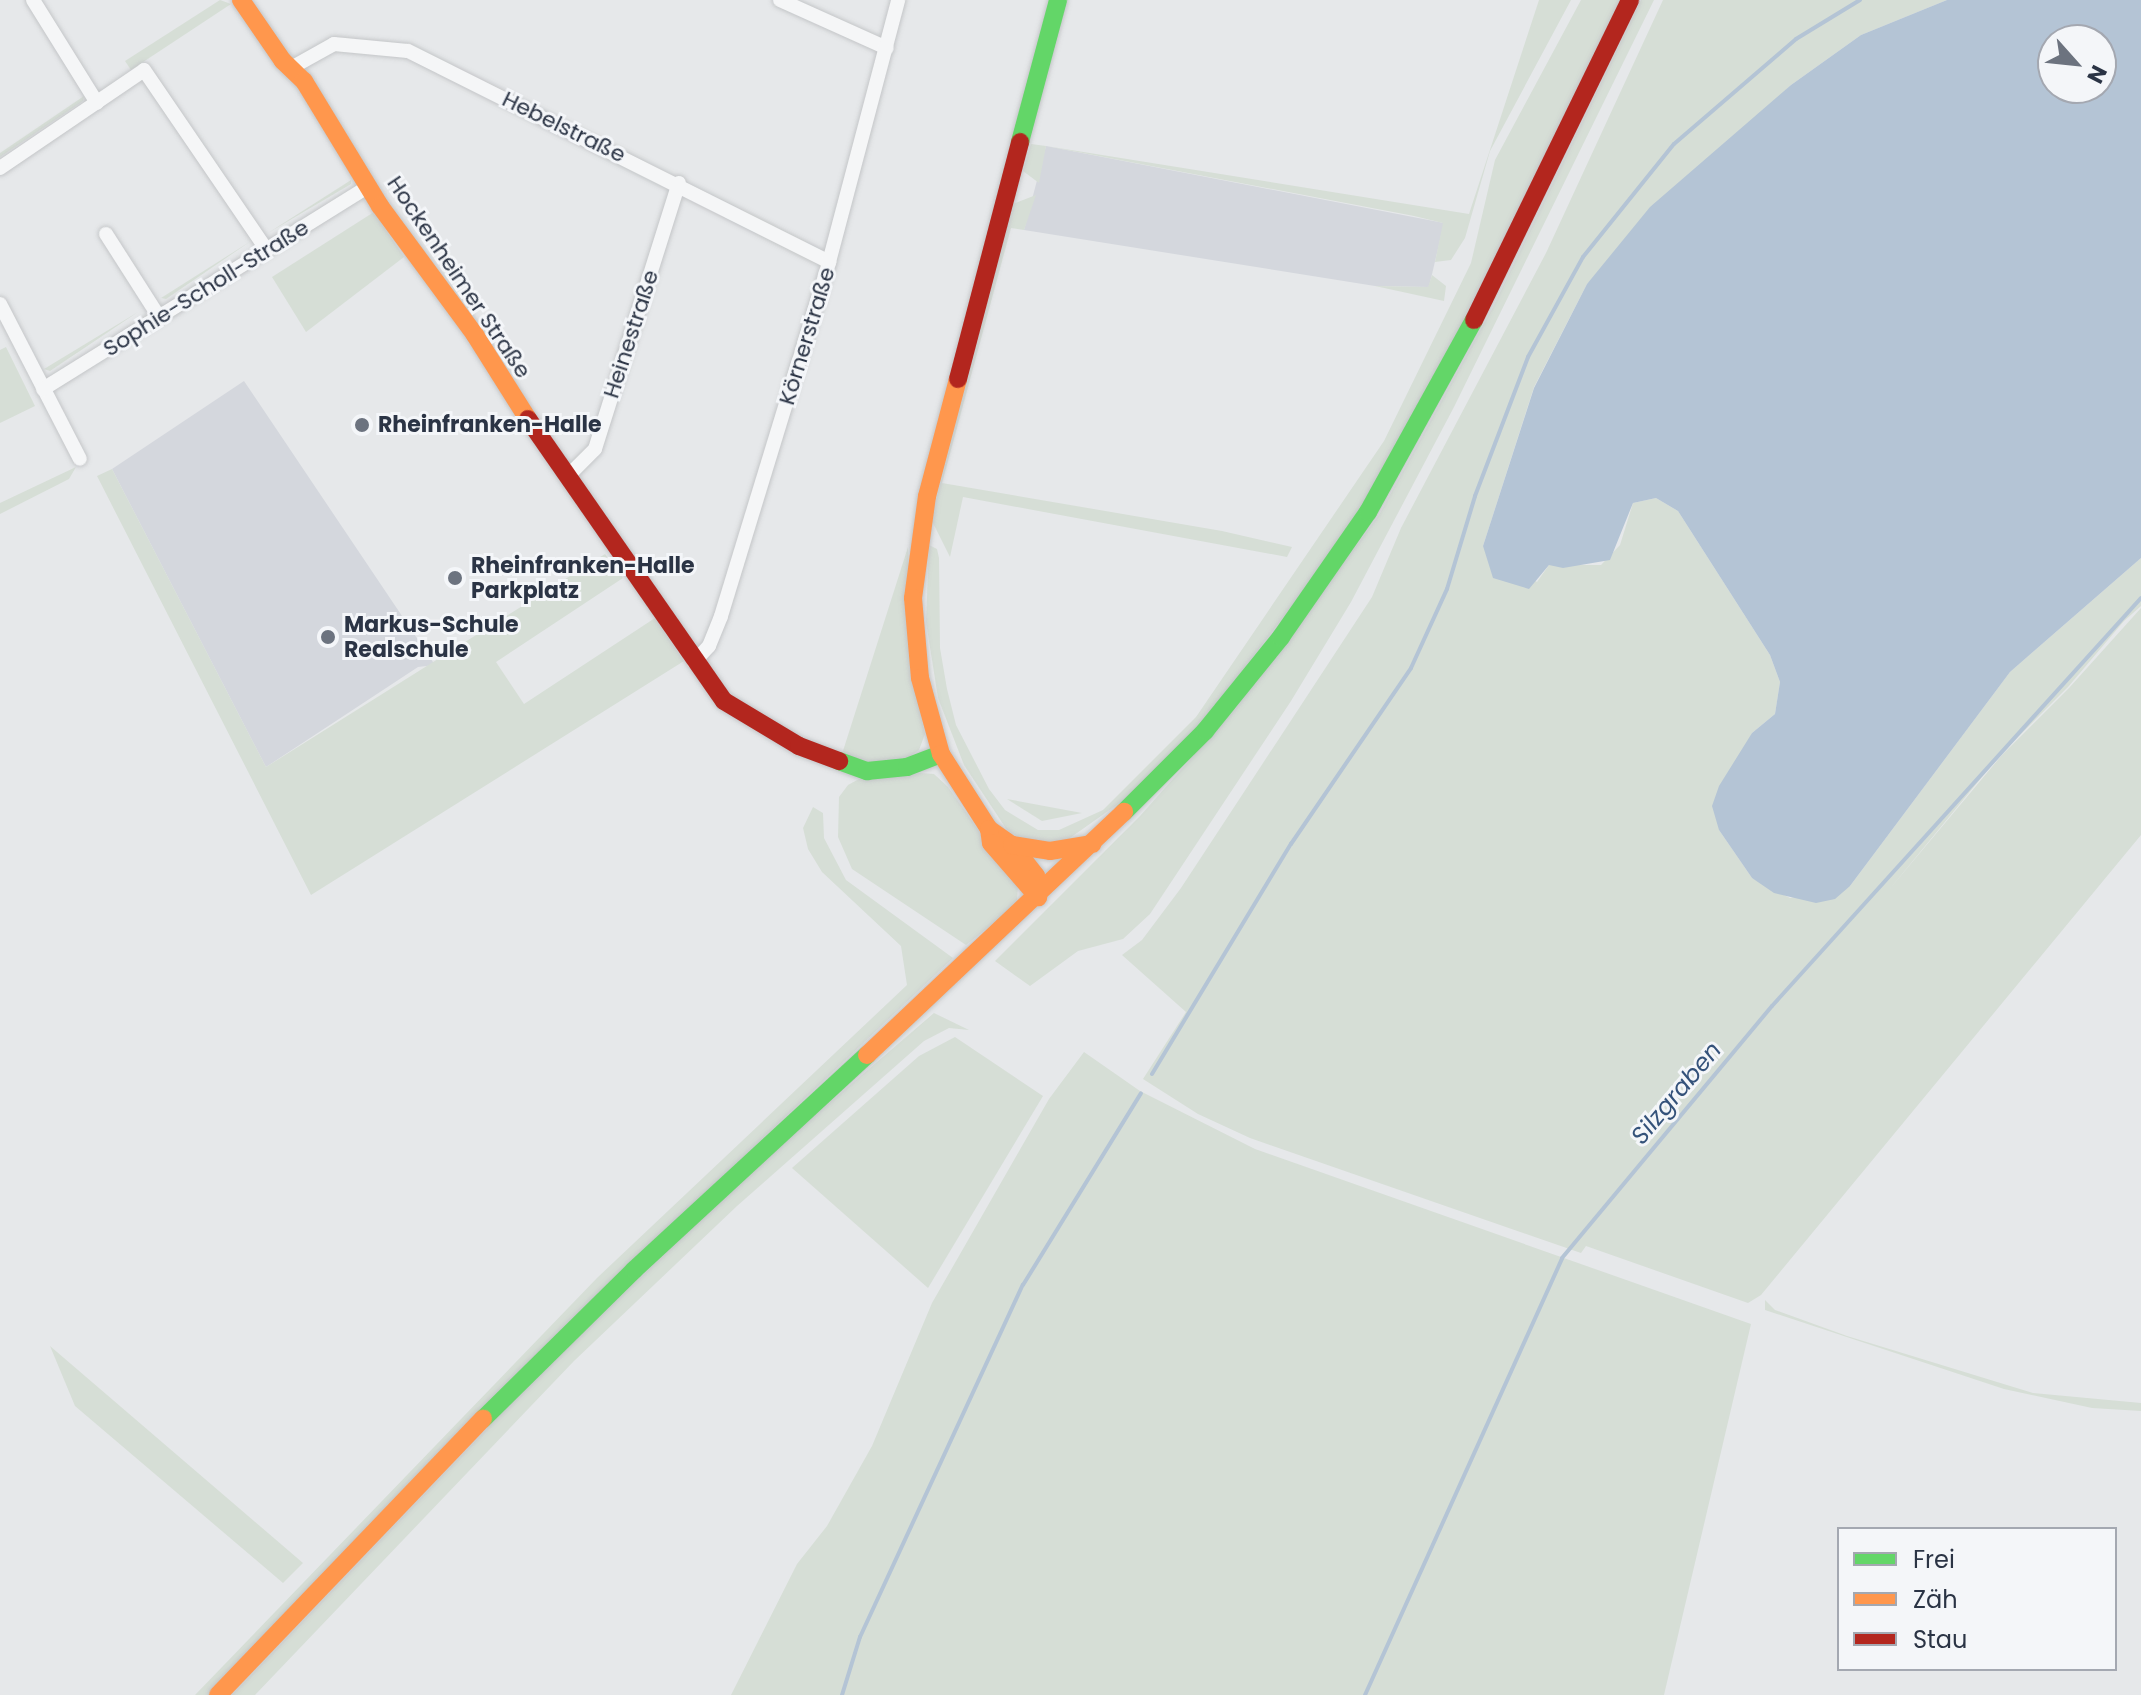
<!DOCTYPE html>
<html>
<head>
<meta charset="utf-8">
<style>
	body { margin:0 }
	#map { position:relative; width:2141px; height:1695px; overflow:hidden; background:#e6e8ea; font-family:Poppins,sans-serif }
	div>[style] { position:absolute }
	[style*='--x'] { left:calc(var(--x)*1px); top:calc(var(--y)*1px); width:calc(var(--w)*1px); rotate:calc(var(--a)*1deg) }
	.built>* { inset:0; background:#d4d7dd }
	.green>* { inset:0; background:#d6ded6 }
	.water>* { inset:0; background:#b4c4d5 }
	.stream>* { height:4px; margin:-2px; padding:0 2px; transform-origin:2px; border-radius:2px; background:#b4c4d5 }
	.roads { filter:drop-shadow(0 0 2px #c4c6c8) drop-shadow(0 0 2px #c4c6c8) }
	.street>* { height:14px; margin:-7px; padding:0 7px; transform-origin:7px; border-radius:7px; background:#f5f6f7 }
	.fast>* { height:18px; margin:-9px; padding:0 9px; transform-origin:9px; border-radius:9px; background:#63d668 }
	.slow>* { height:18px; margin:-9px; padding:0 9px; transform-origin:9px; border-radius:9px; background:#ff974d }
	.jam>* { height:18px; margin:-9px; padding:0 9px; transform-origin:9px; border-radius:9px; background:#b3261e }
	.dots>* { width:22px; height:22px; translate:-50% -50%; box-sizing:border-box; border:4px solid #f4f6f9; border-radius:50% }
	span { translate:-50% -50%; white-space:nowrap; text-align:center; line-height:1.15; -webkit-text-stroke:6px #f4f6f9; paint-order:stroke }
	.street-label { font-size:22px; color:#2b3445 }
	.poi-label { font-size:22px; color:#2b3445; font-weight:700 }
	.left { translate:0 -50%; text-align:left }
	.water-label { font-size:24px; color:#34527a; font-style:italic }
	.legend { position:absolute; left:1837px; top:1527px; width:280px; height:144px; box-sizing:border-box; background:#f4f6f9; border:2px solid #a4a8b1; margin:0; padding:10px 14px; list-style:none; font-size:24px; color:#2b3445 }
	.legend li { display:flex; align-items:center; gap:16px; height:40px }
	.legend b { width:40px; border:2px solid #a4a8b1 }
	.north { position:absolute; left:2037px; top:24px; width:80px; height:80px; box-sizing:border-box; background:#f4f6f9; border:2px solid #a4a8b1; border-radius:50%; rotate:117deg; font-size:22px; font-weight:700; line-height:32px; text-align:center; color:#2b3445 }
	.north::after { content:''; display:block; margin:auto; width:28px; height:36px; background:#6c737f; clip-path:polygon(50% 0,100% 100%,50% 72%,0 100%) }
</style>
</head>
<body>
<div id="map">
	<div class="built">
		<div style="clip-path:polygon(1046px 146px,1444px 223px,1429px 287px,1375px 286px,1024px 230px)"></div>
		<div style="clip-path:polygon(244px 381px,435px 665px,418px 667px,266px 767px,112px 469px)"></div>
	</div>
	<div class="green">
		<div style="clip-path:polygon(220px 0,231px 4px,131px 70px,125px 61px)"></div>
		<div style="clip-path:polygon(1539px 0,1571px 0,1490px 151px,1465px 238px,1451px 260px,1435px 262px,1443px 223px,1414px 216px,1046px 146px,1039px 183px,1023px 171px,1031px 144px,1046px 146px,1469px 214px)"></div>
		<div style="clip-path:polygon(1581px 0,1621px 0,1438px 379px,1334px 551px,1208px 715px,1128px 797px,1067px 840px,1027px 843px,1007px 830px,964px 765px,938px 698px,926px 622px,929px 545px,937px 549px,939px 558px,940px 648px,947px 689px,956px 725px,989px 789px,1005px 810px,1038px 830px,1059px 830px,1103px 810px,1196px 717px,1384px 441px,1471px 263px,1495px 160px)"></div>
		<div style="clip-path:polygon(1641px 0,1654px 0,1454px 407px,1351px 602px,1291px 701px,1150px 914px,1123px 939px,1078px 951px,1030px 986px,995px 961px,1140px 816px,1236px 708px,1379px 515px,1493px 307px)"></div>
		<div style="clip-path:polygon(1663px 0,1947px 0,1861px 35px,1791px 85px,1587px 284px,1534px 387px,1483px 546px,1537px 582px,1549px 565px,1601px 565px,1620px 545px,1633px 503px,1656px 498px,1678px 511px,1770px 655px,1780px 682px,1775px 714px,1752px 733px,1719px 830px,1752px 878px,1790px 898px,1850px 886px,2010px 672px,2141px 558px,2141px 606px,2124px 621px,2068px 687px,2001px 754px,1888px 891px,2002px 755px,2069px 688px,2141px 608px,2141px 835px,1761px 1295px,1748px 1303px,1586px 1246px,1581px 1253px,1250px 1138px,1198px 1114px,1143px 1079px,1186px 1012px,1122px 955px,1142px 940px,1181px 888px,1372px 597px,1401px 528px,1546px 253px)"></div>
		<div style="clip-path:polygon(84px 96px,83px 101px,0 157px,0 153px)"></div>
		<div style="clip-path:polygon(351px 180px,351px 184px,268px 233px)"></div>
		<div style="clip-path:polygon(1036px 195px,1024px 230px,1011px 228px,942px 483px,1222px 531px,1292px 547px,1287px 557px,963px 497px,950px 557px,931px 519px,1013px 204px)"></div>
		<div style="clip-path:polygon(374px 212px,404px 257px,306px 332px,272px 277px)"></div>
		<div style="clip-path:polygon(251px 241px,166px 299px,161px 298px)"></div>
		<div style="clip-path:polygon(1432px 275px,1446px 286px,1444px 301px,1375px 286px,1428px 287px)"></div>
		<div style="clip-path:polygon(138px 312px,50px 371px,44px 369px)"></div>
		<div style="clip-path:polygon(6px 347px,35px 406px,0 423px,0 350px)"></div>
		<div style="clip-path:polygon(76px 467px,69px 479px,0 514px,0 503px)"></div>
		<div style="clip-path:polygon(112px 469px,266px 767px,605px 554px,623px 578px,496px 662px,524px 704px,655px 618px,684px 661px,311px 895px,97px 476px)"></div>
		<div style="clip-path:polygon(908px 547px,911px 671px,925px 734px,919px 750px,909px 757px,869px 762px,842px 754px)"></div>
		<div style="clip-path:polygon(920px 773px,934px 774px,948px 787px,1018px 886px,1017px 900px,1005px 914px,966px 945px,852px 869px,838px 837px,839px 797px,848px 785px,859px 779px)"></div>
		<div style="clip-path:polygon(1007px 799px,1082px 813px,1042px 821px)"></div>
		<div style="clip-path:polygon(813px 807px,823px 813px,824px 838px,846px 880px,953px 958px,727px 1172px,212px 1695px,195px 1695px,597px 1278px,907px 985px,901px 946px,822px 872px,808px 849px,803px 828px)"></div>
		<div style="clip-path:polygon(934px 1013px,969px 1030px,949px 1028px,924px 1041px,737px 1206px,574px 1361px,255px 1695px,232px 1695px,548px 1365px,777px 1148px)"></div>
		<div style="clip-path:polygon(955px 1037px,1043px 1096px,928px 1288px,792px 1168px,919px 1056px)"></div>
		<div style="clip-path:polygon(1084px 1052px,1140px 1091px,1255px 1149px,1751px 1324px,1664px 1695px,731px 1695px,797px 1564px,827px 1526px,872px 1446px,932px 1303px,1049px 1099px)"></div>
		<div style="clip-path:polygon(1765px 1300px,1775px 1310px,1847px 1336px,2033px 1393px,2141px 1403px,2141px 1411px,2092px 1408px,2004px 1389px,1765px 1310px)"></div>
		<div style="clip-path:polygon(50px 1346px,303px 1563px,283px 1583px,75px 1406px)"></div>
	</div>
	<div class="water">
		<div style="clip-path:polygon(evenodd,1947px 0,2141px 0,2141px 558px,2010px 672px,1850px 886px,1835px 899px,1816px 903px,1774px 893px,1752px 878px,1719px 830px,1712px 806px,1719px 786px,1752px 733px,1775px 714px,1780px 682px,1770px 655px,1678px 511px,1656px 498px,1633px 503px,1610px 560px,1563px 568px,1549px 565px,1529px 589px,1493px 578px,1483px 546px,1534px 388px,1587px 284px,1650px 207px,1791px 85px,1861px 35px,1947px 0,2053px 40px,2101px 40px,2101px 88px,2053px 88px,2053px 40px)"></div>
	</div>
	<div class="stream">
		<div style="--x:1152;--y:1074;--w:269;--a:-58.9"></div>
		<div style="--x:1291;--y:844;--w:213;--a:-55.7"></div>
		<div style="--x:1411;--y:668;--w:87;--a:-65.5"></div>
		<div style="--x:1447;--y:589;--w:97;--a:-73.2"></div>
		<div style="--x:1475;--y:496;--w:149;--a:-69.1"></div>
		<div style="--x:1528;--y:357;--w:114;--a:-61.2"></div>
		<div style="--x:1583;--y:257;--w:145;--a:-51.2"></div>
		<div style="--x:1674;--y:144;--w:161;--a:-40.7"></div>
		<div style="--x:1796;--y:39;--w:75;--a:-31.4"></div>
		<div style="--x:842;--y:1695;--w:61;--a:-72.8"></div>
		<div style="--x:860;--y:1637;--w:388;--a:-65.2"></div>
		<div style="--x:1023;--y:1285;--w:225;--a:-58.4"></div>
		<div style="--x:1365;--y:1695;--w:479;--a:-65.7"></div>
		<div style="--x:1562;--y:1258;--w:328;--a:-50.2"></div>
		<div style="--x:1772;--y:1006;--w:550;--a:-47.87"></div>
	</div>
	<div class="roads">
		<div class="street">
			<div style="--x:33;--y:0;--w:121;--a:58.1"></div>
			<div style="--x:780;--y:0;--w:117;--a:24.2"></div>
			<div style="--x:291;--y:68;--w:49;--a:-29.2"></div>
			<div style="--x:334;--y:44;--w:74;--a:5.4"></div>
			<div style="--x:408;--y:51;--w:471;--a:26.6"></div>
			<div style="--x:0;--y:168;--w:174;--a:-34.2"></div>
			<div style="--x:144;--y:70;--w:218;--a:55.7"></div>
			<div style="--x:106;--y:234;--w:98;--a:57.4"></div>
			<div style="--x:0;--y:304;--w:174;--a:62.7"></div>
			<div style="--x:43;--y:389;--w:383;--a:-31.9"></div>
			<div style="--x:568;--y:476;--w:38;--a:-45"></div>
			<div style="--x:595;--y:449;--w:279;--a:-72.5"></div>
			<div style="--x:694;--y:662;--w:22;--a:-47"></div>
			<div style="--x:709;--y:646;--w:32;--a:-68"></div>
			<div style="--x:721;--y:616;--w:370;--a:-73"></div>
			<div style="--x:829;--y:262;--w:271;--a:-75.2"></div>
		</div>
		<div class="fast">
			<div style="--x:1020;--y:142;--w:147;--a:-75"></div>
			<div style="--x:839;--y:761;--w:30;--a:20"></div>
			<div style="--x:867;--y:771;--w:40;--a:-5.7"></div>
			<div style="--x:907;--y:767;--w:36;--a:-21"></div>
			<div style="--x:1124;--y:812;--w:115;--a:-45"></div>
			<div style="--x:1205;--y:731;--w:121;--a:-51"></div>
			<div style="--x:1281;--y:637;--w:152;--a:-55.2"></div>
			<div style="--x:1368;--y:512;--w:219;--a:-61.1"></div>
			<div style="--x:483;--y:1419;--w:212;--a:-44.6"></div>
			<div style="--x:634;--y:1270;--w:317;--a:-42.7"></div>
		</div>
		<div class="slow">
			<div style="--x:241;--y:0;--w:74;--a:55.5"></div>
			<div style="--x:283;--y:61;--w:29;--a:44"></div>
			<div style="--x:304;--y:81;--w:146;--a:58.7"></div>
			<div style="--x:380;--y:206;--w:160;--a:53.6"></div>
			<div style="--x:475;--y:335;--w:99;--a:57.8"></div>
			<div style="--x:958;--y:379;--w:121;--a:104.8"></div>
			<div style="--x:927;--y:496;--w:103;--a:97.8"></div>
			<div style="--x:913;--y:598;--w:80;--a:85"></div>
			<div style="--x:920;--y:678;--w:79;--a:74.6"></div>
			<div style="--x:941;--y:754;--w:89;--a:57.4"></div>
			<div style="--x:989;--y:829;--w:28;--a:35"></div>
			<div style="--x:1012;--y:845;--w:39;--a:52"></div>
			<div style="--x:1036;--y:876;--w:21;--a:85"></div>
			<div style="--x:989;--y:829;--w:14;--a:82"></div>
			<div style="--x:991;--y:843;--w:72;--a:49"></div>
			<div style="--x:1012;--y:845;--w:38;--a:9"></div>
			<div style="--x:1050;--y:851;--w:43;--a:-9.5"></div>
			<div style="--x:867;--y:1055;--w:354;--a:-43.4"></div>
			<div style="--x:218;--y:1695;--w:383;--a:-46.2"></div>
		</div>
		<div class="jam">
			<div style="--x:1474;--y:320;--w:356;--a:-64"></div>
			<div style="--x:958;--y:379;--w:245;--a:-75.3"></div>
			<div style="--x:528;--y:419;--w:343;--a:55.2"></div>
			<div style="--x:724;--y:701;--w:87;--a:31"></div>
			<div style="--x:799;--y:746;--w:43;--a:20.6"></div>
		</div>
	</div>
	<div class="dots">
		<div style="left:362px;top:425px;background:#6c737f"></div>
		<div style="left:455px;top:578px;background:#6c737f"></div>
		<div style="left:328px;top:637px;background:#6c737f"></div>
	</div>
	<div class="street-label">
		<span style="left:564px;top:127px;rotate:26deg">Hebelstraße</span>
		<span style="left:459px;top:277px;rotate:56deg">Hockenheimer Straße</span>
		<span style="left:206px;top:288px;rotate:-32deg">Sophie-Scholl-Straße</span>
		<span style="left:631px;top:334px;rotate:-72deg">Heinestraße</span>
		<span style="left:807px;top:336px;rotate:-73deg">Körnerstraße</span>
	</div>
	<div class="poi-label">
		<span class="left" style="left:378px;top:425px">Rheinfranken-Halle</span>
		<span class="left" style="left:471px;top:578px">Rheinfranken-Halle<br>Parkplatz</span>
		<span class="left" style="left:344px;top:637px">Markus-Schule<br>Realschule</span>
	</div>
	<div class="water-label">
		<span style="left:1676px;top:1093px;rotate:-50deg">Silzgraben</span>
	</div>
	<ul class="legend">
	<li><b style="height:10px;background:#63d668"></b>Frei</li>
	<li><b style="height:10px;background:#ff974d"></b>Zäh</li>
	<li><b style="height:10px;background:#b3261e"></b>Stau</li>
	</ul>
	<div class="north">N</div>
</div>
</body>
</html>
